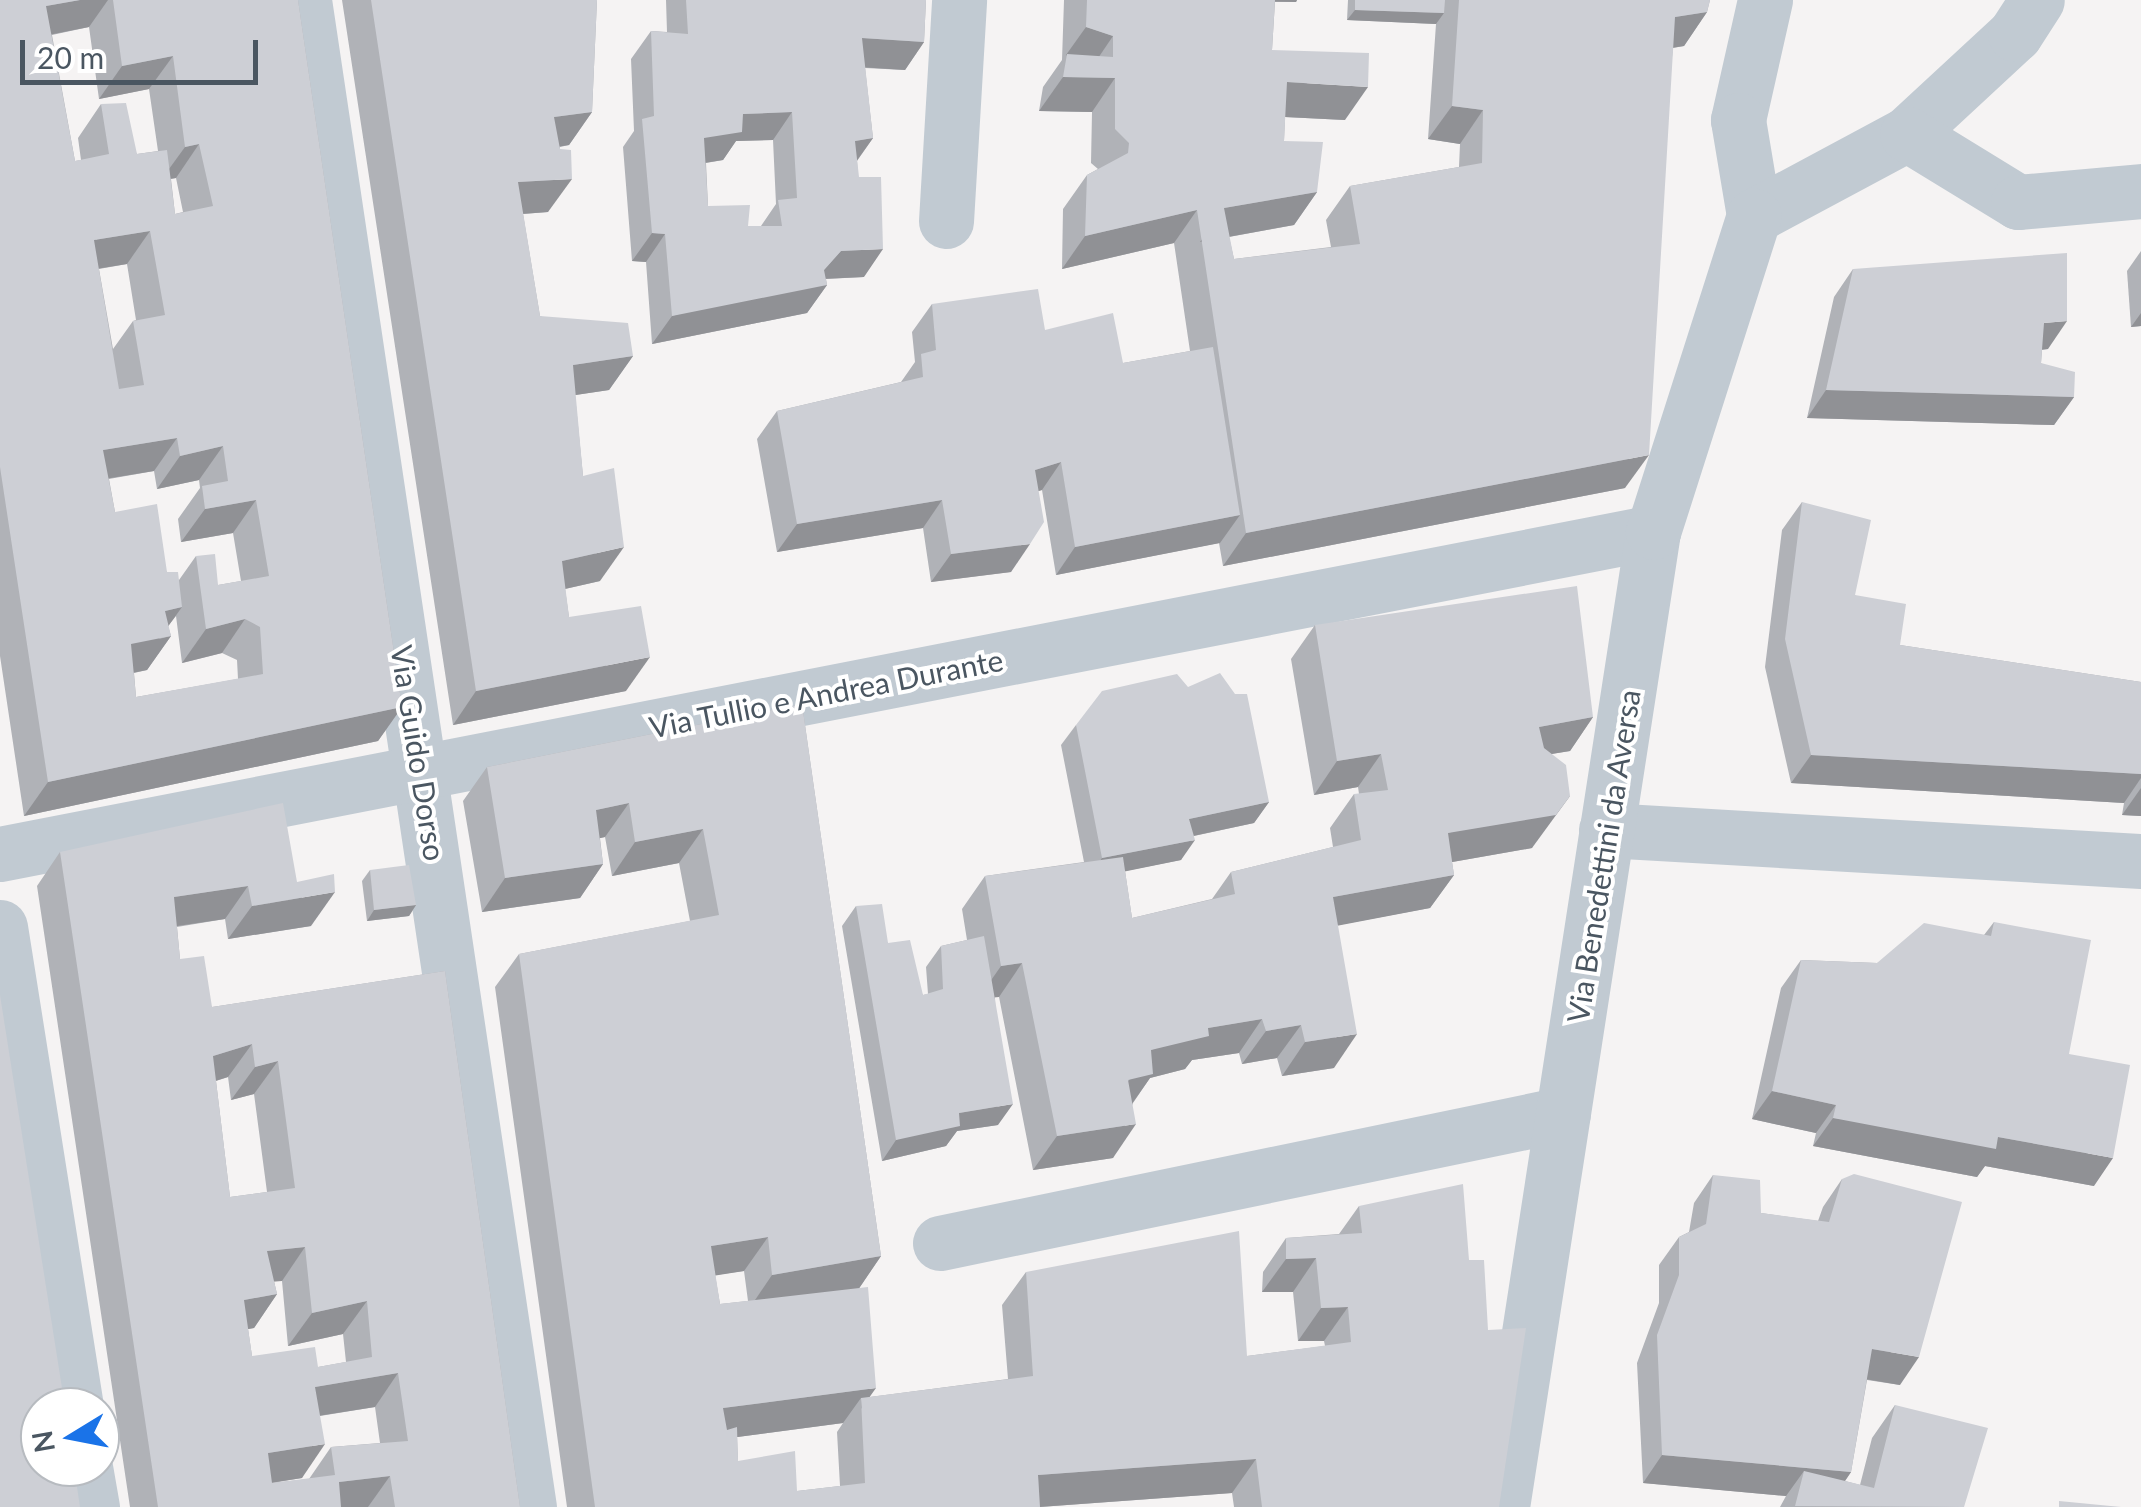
<!DOCTYPE html>
<html>
<head>
<meta charset="utf-8">
<style>
	body { margin:0 }
	#map { position:relative; width:2141px; height:1507px; overflow:hidden; background:#f5f3f3; font-family:Lato,sans-serif }
	div>[style] { position:absolute }
	[style*='--x'] { left:calc(var(--x)*1px); top:calc(var(--y)*1px); width:calc(var(--w)*1px); rotate:calc(var(--a)*1deg) }
	.street>* { height:55px; margin:-27.5px; padding:0 27.5px; transform-origin:27.5px; border-radius:27.5px; background:#c1cad2 }
	.wall>* { inset:0; background:#b0b2b7 }
	.shaded-wall>* { inset:0; background:#909195 }
	.building>* { inset:0; background:#cdcfd5 }
	span { translate:-50% -50%; white-space:nowrap; text-align:center; line-height:1.15; -webkit-text-stroke:8px #fff; paint-order:stroke }
	.street-label { font-size:30px; color:#4a5661 }
	.north { position:absolute; left:20px; top:1387px; width:100px; height:100px; box-sizing:border-box; background:#fff; border:2px solid #b7bbc0; border-radius:50%; rotate:260deg; font-size:28px; font-weight:700; line-height:40px; text-align:center; color:#4a5661 }
	.north::after { content:''; display:block; margin:auto; width:35px; height:45px; background:#1a73e8; clip-path:polygon(50% 0,100% 100%,50% 72%,0 100%) }
	.scale { position:absolute; left:20px; top:40px; width:238px; height:45px; box-sizing:border-box; border:5px solid #4a5661; border-top:0; padding-left:12px; font-size:30px; line-height:35px; white-space:nowrap; color:#4a5661; -webkit-text-stroke:8px #fff; paint-order:stroke }
</style>
</head>
<body>
<div id="map">
	<div class="street">
		<div style="--x:304;--y:0;--w:1524;--a:81.51"></div>
		<div style="--x:1765;--y:0;--w:123;--a:102.7"></div>
		<div style="--x:1738;--y:120;--w:97;--a:80.5"></div>
		<div style="--x:1754;--y:216;--w:174;--a:-28.2"></div>
		<div style="--x:1907;--y:134;--w:147;--a:-42.8"></div>
		<div style="--x:2015;--y:34;--w:40;--a:-57.1"></div>
		<div style="--x:1907;--y:134;--w:130;--a:31.5"></div>
		<div style="--x:2018;--y:202;--w:123;--a:-5.1"></div>
		<div style="--x:946;--y:221;--w:221;--a:-86.6"></div>
		<div style="--x:1606;--y:830;--w:536;--a:3.32"></div>
		<div style="--x:0;--y:854;--w:1684;--a:-11.02"></div>
		<div style="--x:0;--y:927;--w:486;--a:81"></div>
		<div style="--x:940;--y:1243;--w:636;--a:-11.7"></div>
		<div style="--x:85;--y:1467;--w:41;--a:80.1"></div>
		<div style="--x:1502;--y:1507;--w:987;--a:-81.2"></div>
		<div style="--x:1653;--y:532;--w:332;--a:-72.3"></div>
	</div>
	<div class="wall">
		<div style="clip-path:polygon(evenodd,0 0,298px 0,402px 707px,378px 741px,24px 816px,0 656px,0 0,89px 27px,99px 99px,149px 89px,158px 151px,137px 154px,101px 104px,78px 138px,81px 160px,75px 161px,52px 35px,89px 27px,0 0,176px 178px,183px 212px,175px 214px,171px 179px,176px 178px,0 0,127px 264px,136px 320px,133px 321px,113px 349px,99px 269px,127px 264px,0 0,154px 471px,157px 489px,199px 480px,200px 488px,178px 519px,181px 542px,233px 533px,241px 581px,218px 585px,196px 556px,179px 580px,167px 572px,115px 512px,109px 479px,154px 471px,0 0,176px 616px,182px 663px,222px 653px,237px 660px,238px 679px,136px 697px,134px 673px,147px 670px,171px 636px,168px 626px,176px 616px)"></div>
		<div style="clip-path:polygon(342px 0,597px 0,592px 112px,569px 145px,560px 147px,548px 212px,523px 214px,540px 316px,633px 356px,609px 390px,575px 395px,583px 476px,600px 581px,565px 589px,569px 617px,626px 691px,453px 725px)"></div>
		<div style="clip-path:polygon(evenodd,666px 0,926px 0,924px 42px,905px 70px,865px 68px,873px 138px,857px 161px,864px 277px,826px 279px,827px 285px,807px 313px,652px 344px,646px 262px,632px 261px,623px 147px,634px 131px,631px 59px,651px 31px,667px 32px,666px 0,773px 140px,776px 204px,761px 226px,748px 226px,708px 206px,706px 163px,723px 160px,736px 141px,773px 140px)"></div>
		<div style="clip-path:polygon(1064px 0,1297px 0,1296px 2px,1275px 2px,1272px 50px,1345px 120px,1285px 117px,1284px 141px,1317px 192px,1294px 225px,1229px 237px,1234px 259px,1331px 247px,1326px 220px,1350px 186px,1459px 167px,1460px 144px,1428px 139px,1436px 24px,1347px 20px,1348px 0,1710px 0,1707px 12px,1684px 46px,1673px 48px,1625px 488px,1223px 566px,1219px 543px,1056px 575px,1042px 490px,1038px 491px,1011px 572px,931px 582px,923px 528px,777px 552px,757px 439px,777px 411px,901px 382px,915px 362px,912px 332px,932px 304px,1045px 330px,1123px 363px,1190px 351px,1174px 243px,1062px 269px,1063px 209px,1087px 175px,1098px 169px,1091px 163px,1092px 112px,1039px 111px,1043px 87px,1062px 60px)"></div>
		<div style="clip-path:polygon(2141px 251px,2141px 326px,2131px 327px,2127px 271px)"></div>
		<div style="clip-path:polygon(1853px 269px,2048px 349px,2042px 350px,2041px 363px,2074px 397px,2054px 425px,1807px 418px,1834px 297px)"></div>
		<div style="clip-path:polygon(1802px 502px,1855px 595px,1900px 645px,2141px 682px,2141px 816px,2122px 815px,2124px 803px,1791px 783px,1765px 667px,1782px 530px)"></div>
		<div style="clip-path:polygon(1315px 625px,1593px 717px,1570px 751px,1551px 754px,1532px 848px,1452px 862px,1454px 875px,1430px 908px,1338px 925px,1334px 1068px,1282px 1076px,1277px 1058px,1242px 1064px,1239px 1053px,1192px 1060px,1185px 1069px,1150px 1078px,1133px 1103px,1113px 1158px,1033px 1170px,999px 997px,995px 997px,998px 1125px,957px 1131px,946px 1146px,882px 1161px,842px 926px,856px 906px,888px 943px,923px 995px,928px 994px,926px 967px,941px 946px,967px 940px,962px 909px,985px 876px,1084px 862px,1061px 745px,1076px 725px,1269px 802px,1254px 823px,1194px 836px,1181px 860px,1125px 871px,1132px 918px,1212px 899px,1231px 872px,1333px 847px,1330px 828px,1354px 794px,1359px 794px,1358px 787px,1314px 795px,1291px 659px)"></div>
		<div style="clip-path:polygon(evenodd,802px 704px,881px 1256px,859px 1288px,870px 1397px,1008px 1379px,1002px 1305px,1026px 1272px,1247px 1356px,1325px 1346px,1324px 1341px,1298px 1341px,1293px 1292px,1262px 1292px,1263px 1272px,1286px 1238px,1339px 1234px,1359px 1206px,1469px 1260px,1499px 1507px,1234px 1507px,1232px 1493px,1040px 1507px,567px 1507px,495px 987px,519px 954px,690px 921px,679px 863px,612px 876px,605px 837px,600px 838px,603px 864px,580px 898px,482px 912px,463px 801px,487px 767px,802px 704px,744px 1271px,748px 1301px,720px 1304px,715px 1275px,744px 1271px,802px 704px,843px 1423px,837px 1432px,840px 1486px,797px 1491px,738px 1461px,737px 1437px,843px 1423px)"></div>
		<div style="clip-path:polygon(evenodd,60px 852px,297px 882px,311px 926px,228px 939px,225px 919px,177px 927px,180px 959px,212px 1007px,445px 971px,520px 1507px,130px 1507px,37px 886px,60px 852px,228px 1077px,231px 1100px,254px 1094px,267px 1192px,230px 1197px,216px 1081px,228px 1077px,60px 852px,274px 1281px,282px 1281px,288px 1346px,343px 1334px,346px 1362px,318px 1367px,252px 1356px,248px 1329px,254px 1328px,277px 1294px,274px 1281px,60px 852px,375px 1407px,380px 1443px,331px 1447px,309px 1479px,272px 1483px,302px 1478px,320px 1416px,375px 1407px)"></div>
		<div style="clip-path:polygon(370px 870px,416px 905px,409px 916px,367px 921px,362px 881px)"></div>
		<div style="clip-path:polygon(1994px 922px,2069px 1054px,2094px 1186px,1985px 1166px,1977px 1177px,1813px 1146px,1816px 1133px,1752px 1119px,1781px 988px,1801px 960px,1877px 963px,1984px 935px)"></div>
		<div style="clip-path:polygon(1713px 1175px,1761px 1213px,1818px 1221px,1823px 1207px,1842px 1179px,1900px 1385px,1867px 1380px,1851px 1472px,1845px 1481px,1860px 1485px,1872px 1438px,1895px 1405px,1964px 1507px,1780px 1507px,1786px 1496px,1643px 1483px,1637px 1363px,1659px 1303px,1659px 1265px,1679px 1237px,1689px 1232px,1694px 1203px)"></div>
	</div>
	<div class="shaded-wall">
		<div style="clip-path:polygon(80px 0,108px 0,89px 27px,23px 40px,46px 6px)"></div>
		<div style="clip-path:polygon(1254px 0,1297px 0,1296px 2px,1253px 1px)"></div>
		<div style="clip-path:polygon(1355px 10px,1444px 13px,1436px 24px,1347px 20px)"></div>
		<div style="clip-path:polygon(1707px 12px,1684px 46px,1651px 51px,1675px 17px)"></div>
		<div style="clip-path:polygon(1086px 27px,1113px 36px,1090px 70px,1066px 55px)"></div>
		<div style="clip-path:polygon(862px 38px,924px 42px,905px 70px,843px 66px)"></div>
		<div style="clip-path:polygon(173px 56px,149px 89px,99px 99px,122px 66px)"></div>
		<div style="clip-path:polygon(1063px 77px,1115px 78px,1092px 112px,1039px 111px)"></div>
		<div style="clip-path:polygon(1287px 82px,1368px 87px,1345px 120px,1264px 116px)"></div>
		<div style="clip-path:polygon(1452px 106px,1483px 110px,1460px 144px,1428px 139px)"></div>
		<div style="clip-path:polygon(592px 112px,569px 145px,531px 151px,554px 117px)"></div>
		<div style="clip-path:polygon(792px 112px,773px 140px,736px 141px,723px 160px,685px 166px,704px 138px,743px 114px)"></div>
		<div style="clip-path:polygon(873px 138px,853px 166px,855px 141px)"></div>
		<div style="clip-path:polygon(199px 144px,176px 178px,161px 180px,185px 147px)"></div>
		<div style="clip-path:polygon(572px 179px,548px 212px,494px 216px,518px 182px)"></div>
		<div style="clip-path:polygon(1317px 192px,1294px 225px,1200px 242px,1224px 208px)"></div>
		<div style="clip-path:polygon(1197px 210px,1174px 243px,1062px 269px,1085px 236px)"></div>
		<div style="clip-path:polygon(150px 231px,127px 264px,71px 273px,94px 240px)"></div>
		<div style="clip-path:polygon(652px 233px,665px 234px,646px 262px,632px 261px)"></div>
		<div style="clip-path:polygon(883px 249px,864px 277px,821px 279px,827px 285px,807px 313px,652px 344px,672px 316px,824px 270px,841px 251px)"></div>
		<div style="clip-path:polygon(2141px 313px,2141px 326px,2131px 327px)"></div>
		<div style="clip-path:polygon(2067px 321px,2048px 349px,2024px 351px,2044px 323px)"></div>
		<div style="clip-path:polygon(633px 356px,609px 390px,549px 399px,573px 365px)"></div>
		<div style="clip-path:polygon(1826px 390px,2074px 397px,2054px 425px,1807px 418px)"></div>
		<div style="clip-path:polygon(177px 438px,154px 471px,80px 483px,103px 450px)"></div>
		<div style="clip-path:polygon(223px 446px,199px 480px,157px 489px,180px 456px)"></div>
		<div style="clip-path:polygon(1649px 455px,1625px 488px,1223px 566px,1246px 533px)"></div>
		<div style="clip-path:polygon(1061px 462px,1042px 490px,1015px 498px,1035px 470px)"></div>
		<div style="clip-path:polygon(256px 500px,233px 533px,181px 542px,205px 509px)"></div>
		<div style="clip-path:polygon(942px 500px,923px 528px,777px 552px,797px 524px)"></div>
		<div style="clip-path:polygon(1240px 515px,1220px 543px,1056px 575px,1075px 547px)"></div>
		<div style="clip-path:polygon(1030px 544px,1011px 572px,931px 582px,951px 554px)"></div>
		<div style="clip-path:polygon(624px 547px,600px 581px,538px 595px,562px 561px)"></div>
		<div style="clip-path:polygon(182px 607px,159px 639px,171px 636px,147px 670px,107px 678px,131px 644px,165px 611px)"></div>
		<div style="clip-path:polygon(245px 619px,222px 653px,182px 663px,206px 629px)"></div>
		<div style="clip-path:polygon(650px 657px,626px 691px,453px 725px,476px 691px)"></div>
		<div style="clip-path:polygon(402px 707px,378px 741px,24px 816px,48px 782px)"></div>
		<div style="clip-path:polygon(1593px 717px,1570px 751px,1515px 760px,1539px 727px)"></div>
		<div style="clip-path:polygon(1381px 754px,1358px 787px,1314px 795px,1337px 761px)"></div>
		<div style="clip-path:polygon(1811px 755px,2141px 774px,2141px 778px,2124px 803px,1791px 783px)"></div>
		<div style="clip-path:polygon(2141px 788px,2141px 816px,2122px 815px)"></div>
		<div style="clip-path:polygon(1570px 796px,1532px 848px,1424px 867px,1448px 833px)"></div>
		<div style="clip-path:polygon(1269px 802px,1254px 823px,1174px 840px,1189px 819px)"></div>
		<div style="clip-path:polygon(629px 803px,605px 837px,573px 844px,596px 810px)"></div>
		<div style="clip-path:polygon(703px 829px,679px 863px,612px 876px,635px 842px)"></div>
		<div style="clip-path:polygon(1195px 840px,1181px 860px,1088px 879px,1102px 858px)"></div>
		<div style="clip-path:polygon(603px 864px,580px 898px,482px 912px,505px 878px)"></div>
		<div style="clip-path:polygon(1454px 875px,1430px 908px,1310px 931px,1333px 897px)"></div>
		<div style="clip-path:polygon(248px 886px,225px 919px,150px 930px,174px 897px)"></div>
		<div style="clip-path:polygon(335px 892px,311px 926px,228px 939px,252px 906px)"></div>
		<div style="clip-path:polygon(416px 905px,409px 916px,367px 921px,374px 910px)"></div>
		<div style="clip-path:polygon(1022px 963px,999px 997px,978px 999px,1001px 966px)"></div>
		<div style="clip-path:polygon(1262px 1019px,1239px 1053px,1192px 1060px,1185px 1069px,1150px 1078px,1129px 1108px,1105px 1113px,1151px 1050px,1208px 1028px)"></div>
		<div style="clip-path:polygon(1301px 1025px,1277px 1058px,1242px 1064px,1266px 1031px)"></div>
		<div style="clip-path:polygon(1357px 1034px,1334px 1068px,1282px 1076px,1305px 1042px)"></div>
		<div style="clip-path:polygon(252px 1044px,228px 1077px,189px 1089px,213px 1056px)"></div>
		<div style="clip-path:polygon(278px 1061px,254px 1094px,231px 1100px,255px 1067px)"></div>
		<div style="clip-path:polygon(1772px 1091px,1836px 1105px,1816px 1133px,1752px 1119px)"></div>
		<div style="clip-path:polygon(1013px 1104px,998px 1125px,957px 1131px,946px 1146px,882px 1161px,896px 1140px,959px 1113px)"></div>
		<div style="clip-path:polygon(1833px 1118px,1998px 1137px,2113px 1158px,2094px 1186px,1985px 1166px,1977px 1177px,1813px 1146px)"></div>
		<div style="clip-path:polygon(1136px 1124px,1113px 1158px,1033px 1170px,1057px 1136px)"></div>
		<div style="clip-path:polygon(768px 1237px,744px 1271px,687px 1280px,711px 1246px)"></div>
		<div style="clip-path:polygon(305px 1247px,282px 1281px,244px 1284px,267px 1251px)"></div>
		<div style="clip-path:polygon(881px 1256px,858px 1290px,749px 1309px,772px 1275px)"></div>
		<div style="clip-path:polygon(1316px 1258px,1293px 1292px,1262px 1292px,1286px 1259px)"></div>
		<div style="clip-path:polygon(277px 1294px,254px 1328px,220px 1334px,244px 1300px)"></div>
		<div style="clip-path:polygon(367px 1301px,343px 1334px,288px 1346px,312px 1313px)"></div>
		<div style="clip-path:polygon(1348px 1307px,1324px 1341px,1298px 1341px,1321px 1308px)"></div>
		<div style="clip-path:polygon(1872px 1349px,1919px 1357px,1900px 1385px,1853px 1377px)"></div>
		<div style="clip-path:polygon(398px 1373px,375px 1407px,292px 1420px,315px 1387px)"></div>
		<div style="clip-path:polygon(876px 1388px,861px 1409px,861px 1398px,843px 1423px,700px 1442px,723px 1408px)"></div>
		<div style="clip-path:polygon(325px 1444px,302px 1478px,244px 1487px,268px 1453px)"></div>
		<div style="clip-path:polygon(1662px 1455px,1851px 1472px,1832px 1500px,1804px 1471px,1786px 1496px,1643px 1483px)"></div>
		<div style="clip-path:polygon(1256px 1459px,1232px 1493px,1039px 1507px,1038px 1475px)"></div>
		<div style="clip-path:polygon(390px 1476px,368px 1507px,321px 1507px,339px 1482px)"></div>
	</div>
	<div class="building">
		<div style="clip-path:polygon(evenodd,0 0,80px 0,46px 6px,75px 161px,109px 154px,101px 104px,126px 103px,137px 154px,167px 150px,175px 214px,213px 206px,199px 144px,185px 147px,173px 56px,122px 66px,113px 0,298px 0,402px 707px,48px 782px,0 467px,0 0,150px 231px,165px 315px,133px 321px,144px 385px,119px 389px,94px 240px,150px 231px,0 0,177px 438px,180px 456px,223px 446px,228px 481px,202px 486px,205px 509px,256px 500px,269px 576px,218px 585px,215px 554px,196px 556px,206px 629px,245px 619px,260px 627px,263px 674px,136px 697px,131px 644px,171px 636px,165px 611px,182px 607px,178px 572px,167px 572px,157px 504px,115px 512px,103px 450px,177px 438px)"></div>
		<div style="clip-path:polygon(371px 0,597px 0,592px 112px,554px 117px,560px 149px,571px 150px,572px 179px,518px 182px,540px 316px,628px 323px,633px 356px,573px 365px,583px 476px,614px 468px,624px 547px,562px 561px,569px 617px,641px 606px,650px 657px,476px 691px)"></div>
		<div style="clip-path:polygon(evenodd,686px 0,926px 0,924px 42px,862px 38px,873px 138px,855px 141px,859px 177px,881px 177px,883px 249px,841px 251px,824px 270px,827px 285px,672px 316px,665px 234px,652px 233px,642px 119px,654px 116px,651px 31px,688px 34px,686px 0,792px 112px,797px 198px,778px 200px,782px 226px,748px 226px,750px 205px,708px 206px,704px 138px,742px 132px,743px 114px,792px 112px)"></div>
		<div style="clip-path:polygon(1087px 0,1275px 0,1272px 50px,1369px 53px,1368px 87px,1287px 82px,1284px 141px,1323px 142px,1317px 192px,1224px 208px,1234px 259px,1360px 244px,1350px 186px,1482px 163px,1483px 110px,1452px 106px,1459px 0,1710px 0,1707px 12px,1675px 17px,1649px 455px,1246px 533px,1197px 210px,1085px 236px,1087px 175px,1128px 153px,1129px 143px,1115px 129px,1115px 78px,1063px 77px,1067px 54px,1113px 57px,1113px 36px,1086px 27px)"></div>
		<div style="clip-path:polygon(1355px 0,1445px 0,1444px 13px,1355px 10px)"></div>
		<div style="clip-path:polygon(2067px 253px,2067px 321px,2044px 323px,2041px 363px,2075px 372px,2074px 397px,1826px 390px,1853px 269px)"></div>
		<div style="clip-path:polygon(1038px 289px,1045px 330px,1113px 313px,1123px 363px,1213px 347px,1240px 515px,1075px 547px,1061px 462px,1035px 470px,1044px 522px,1030px 544px,951px 554px,942px 500px,797px 524px,777px 411px,923px 377px,921px 354px,936px 350px,932px 304px)"></div>
		<div style="clip-path:polygon(1802px 502px,1871px 520px,1855px 595px,1906px 604px,1900px 645px,2141px 682px,2141px 774px,1811px 755px,1785px 639px)"></div>
		<div style="clip-path:polygon(1577px 586px,1593px 717px,1539px 727px,1544px 748px,1566px 765px,1570px 796px,1556px 815px,1448px 833px,1454px 875px,1333px 897px,1357px 1034px,1305px 1042px,1301px 1025px,1266px 1031px,1262px 1019px,1208px 1028px,1209px 1036px,1151px 1050px,1153px 1074px,1128px 1080px,1136px 1124px,1057px 1136px,1022px 963px,1001px 966px,985px 876px,1123px 857px,1132px 918px,1235px 894px,1231px 872px,1361px 840px,1354px 794px,1388px 790px,1381px 754px,1337px 761px,1315px 625px)"></div>
		<div style="clip-path:polygon(1220px 673px,1235px 694px,1247px 694px,1269px 802px,1189px 819px,1195px 840px,1102px 858px,1076px 725px,1102px 691px,1177px 674px,1188px 687px)"></div>
		<div style="clip-path:polygon(802px 704px,881px 1256px,772px 1275px,768px 1237px,711px 1246px,720px 1304px,868px 1287px,876px 1388px,723px 1408px,727px 1430px,737px 1427px,738px 1461px,795px 1451px,797px 1491px,865px 1483px,861px 1398px,1033px 1376px,1026px 1272px,1239px 1231px,1247px 1356px,1351px 1342px,1348px 1307px,1321px 1308px,1316px 1258px,1286px 1259px,1286px 1238px,1362px 1233px,1359px 1206px,1463px 1184px,1469px 1260px,1484px 1260px,1488px 1330px,1526px 1328px,1499px 1507px,1262px 1507px,1256px 1459px,1038px 1475px,1040px 1507px,595px 1507px,519px 954px,719px 915px,703px 829px,635px 842px,629px 803px,596px 810px,603px 864px,505px 878px,487px 767px)"></div>
		<div style="clip-path:polygon(evenodd,283px 803px,297px 882px,334px 874px,335px 892px,252px 906px,248px 886px,174px 897px,180px 959px,204px 956px,212px 1007px,445px 971px,520px 1507px,395px 1507px,390px 1476px,339px 1482px,341px 1507px,158px 1507px,60px 852px,283px 803px,252px 1044px,255px 1067px,278px 1061px,295px 1188px,230px 1197px,213px 1056px,252px 1044px,283px 803px,305px 1247px,312px 1313px,367px 1301px,372px 1357px,318px 1367px,315px 1347px,252px 1356px,244px 1300px,277px 1294px,267px 1251px,305px 1247px,283px 803px,398px 1373px,408px 1441px,331px 1447px,335px 1475px,272px 1483px,268px 1453px,325px 1444px,315px 1387px,398px 1373px)"></div>
		<div style="clip-path:polygon(409px 865px,416px 905px,374px 910px,370px 870px)"></div>
		<div style="clip-path:polygon(882px 904px,888px 943px,910px 940px,923px 995px,943px 989px,941px 946px,984px 936px,1013px 1104px,959px 1113px,960px 1126px,896px 1140px,856px 906px)"></div>
		<div style="clip-path:polygon(1994px 922px,2091px 940px,2069px 1054px,2130px 1065px,2113px 1158px,1998px 1137px,1996px 1149px,1833px 1118px,1836px 1105px,1772px 1091px,1801px 960px,1877px 963px,1924px 923px,1991px 936px)"></div>
		<div style="clip-path:polygon(0 995px,65px 1407px,40px 1407px,40px 1467px,74px 1467px,80px 1507px,0 1507px)"></div>
		<div style="clip-path:polygon(1854px 1174px,1962px 1202px,1919px 1357px,1872px 1349px,1851px 1472px,1662px 1455px,1657px 1335px,1679px 1275px,1679px 1237px,1706px 1224px,1713px 1175px,1760px 1180px,1761px 1213px,1829px 1222px,1842px 1179px)"></div>
		<div style="clip-path:polygon(1895px 1405px,1988px 1428px,1964px 1507px,1795px 1506px,1804px 1471px,1874px 1488px)"></div>
		<div style="clip-path:polygon(2059px 1501px,2121px 1507px,2059px 1507px)"></div>
	</div>
	<div class="street-label">
		<span style="left:826px;top:693px;rotate:-11deg">Via Tullio e Andrea Durante</span>
		<span style="left:419px;top:753px;rotate:81deg">Via Guido Dorso</span>
		<span style="left:1603px;top:856px;rotate:-81deg">Via Benedettini da Aversa</span>
	</div>
	<div class="north">N</div>
	<div class="scale">20 m</div>
</div>
</body>
</html>
